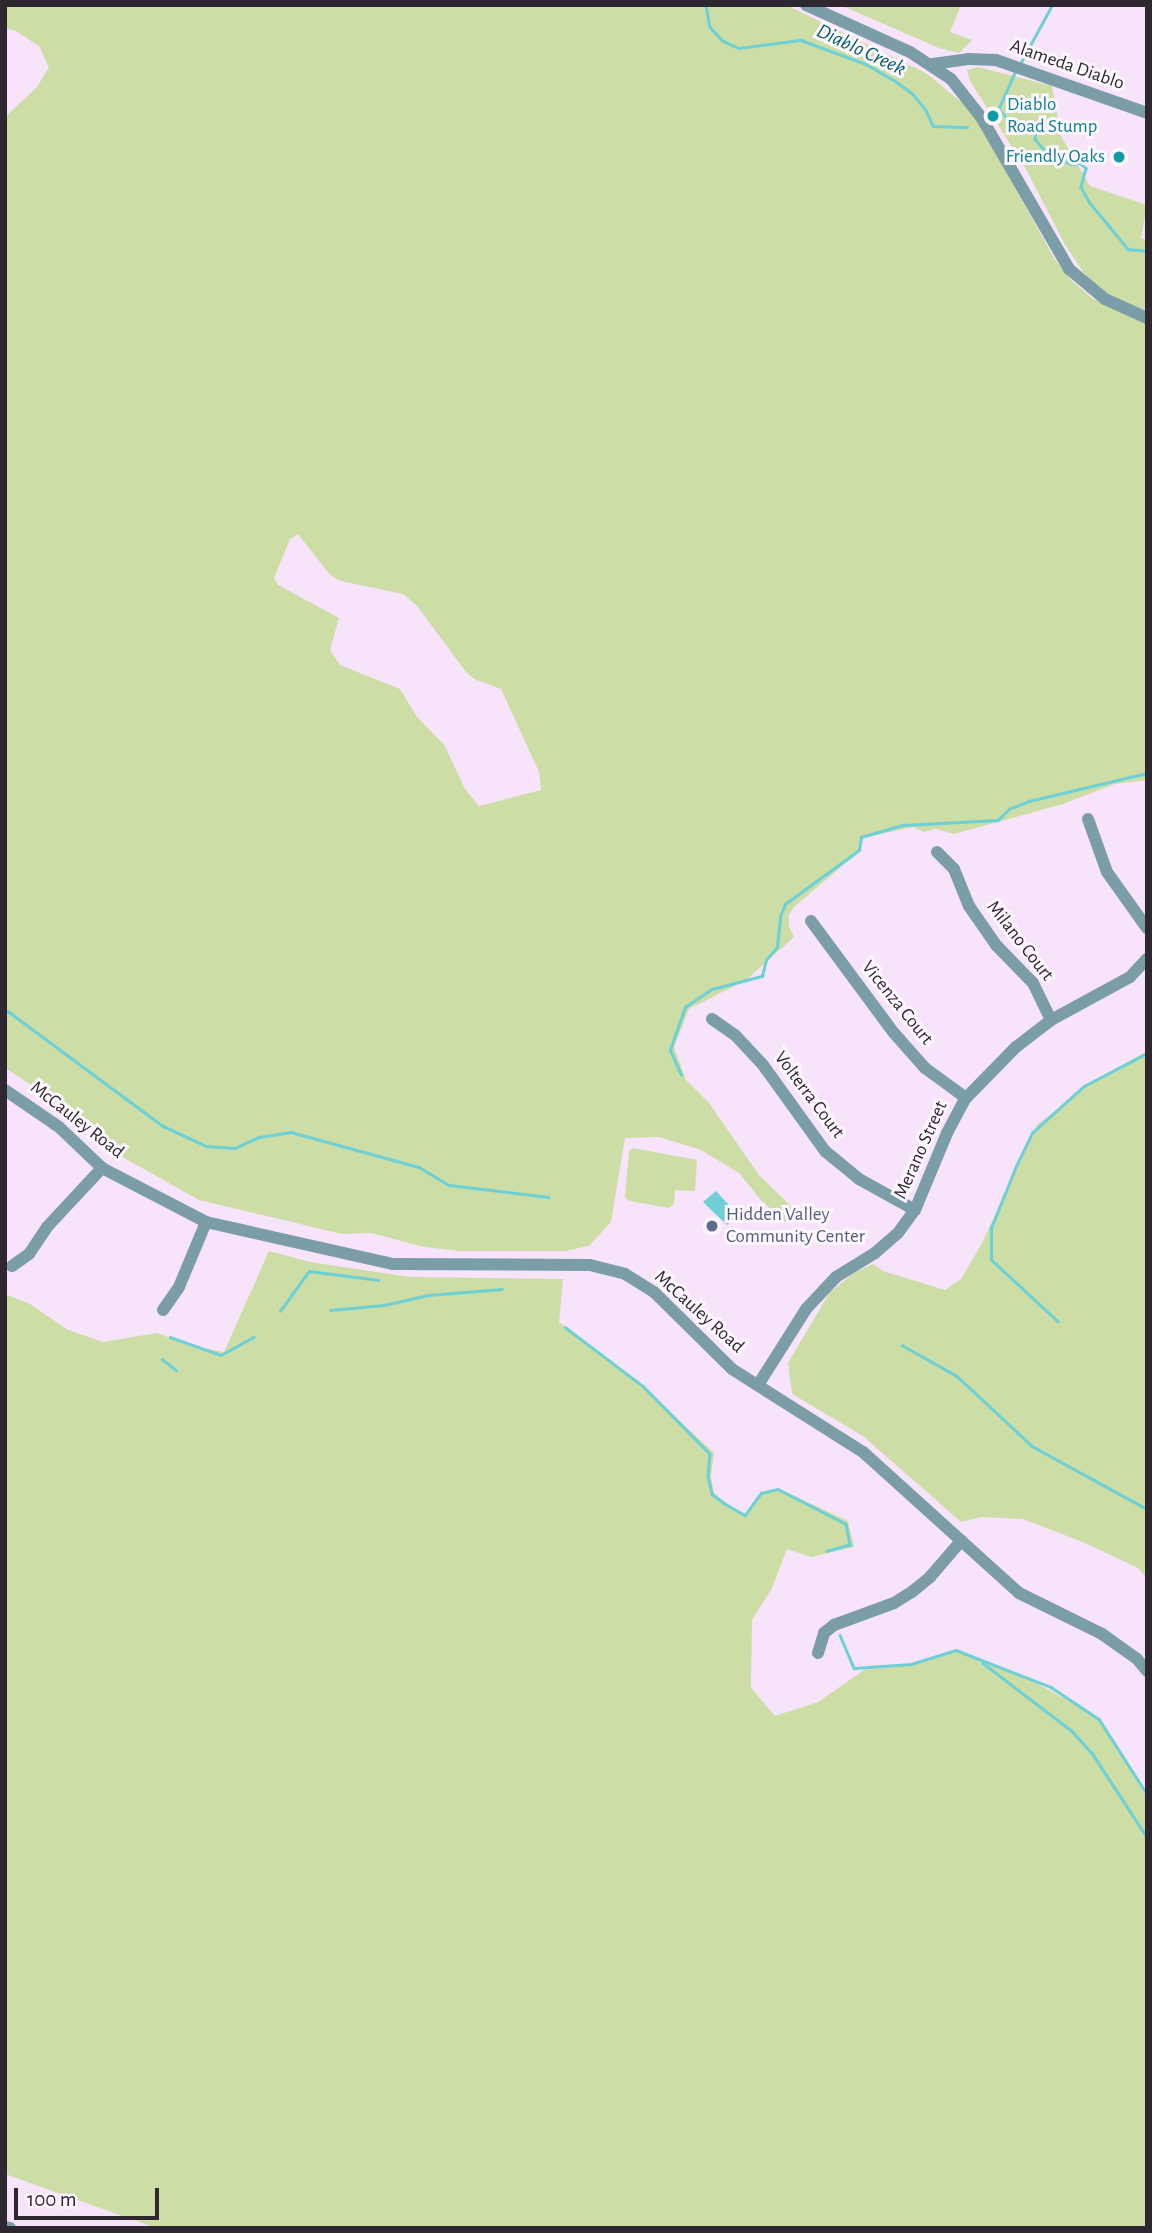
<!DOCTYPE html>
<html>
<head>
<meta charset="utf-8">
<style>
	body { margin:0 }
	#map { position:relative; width:1152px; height:2233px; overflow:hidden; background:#f8e4fa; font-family:"Alegreya Sans",sans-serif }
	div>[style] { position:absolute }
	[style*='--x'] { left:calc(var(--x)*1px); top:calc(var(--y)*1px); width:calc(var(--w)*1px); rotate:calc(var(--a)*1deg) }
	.green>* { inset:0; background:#ccdda6 }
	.water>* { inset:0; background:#6cd0d6 }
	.stream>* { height:2.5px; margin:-1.25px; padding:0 1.25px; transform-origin:1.25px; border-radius:1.25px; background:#6cd0d6 }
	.minor>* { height:12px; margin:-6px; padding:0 6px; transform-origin:6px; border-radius:6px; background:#7a9da8 }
	.dots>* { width:19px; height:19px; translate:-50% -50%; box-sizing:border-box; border:4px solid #fef6ff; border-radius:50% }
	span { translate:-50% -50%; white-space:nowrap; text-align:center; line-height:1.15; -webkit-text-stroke:6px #fef6ff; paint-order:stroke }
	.street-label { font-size:19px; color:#2e272f }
	.culture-label { font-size:19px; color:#0d838f }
	.left { translate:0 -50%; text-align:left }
	.right { translate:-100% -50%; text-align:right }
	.service-label { font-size:19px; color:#4e5e75 }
	.water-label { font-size:21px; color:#076065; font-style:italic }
	.frame { position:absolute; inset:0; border:7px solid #2e272f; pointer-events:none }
	.scale { position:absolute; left:14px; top:2188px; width:145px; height:32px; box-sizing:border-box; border:4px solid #2e272f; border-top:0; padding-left:9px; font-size:21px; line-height:24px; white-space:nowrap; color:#2e272f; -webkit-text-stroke:5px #fef6ff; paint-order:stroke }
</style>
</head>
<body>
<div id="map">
	<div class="green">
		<div style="clip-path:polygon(evenodd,5px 5px,786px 5px,926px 73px,962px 103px,975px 115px,1054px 258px,1071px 280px,1093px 299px,1147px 323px,1147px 780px,1115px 784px,1063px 804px,954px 834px,936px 829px,924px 832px,913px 827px,862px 838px,860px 851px,794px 907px,789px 915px,789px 926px,794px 937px,746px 980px,689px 1009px,674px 1047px,686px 1080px,709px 1103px,759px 1175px,793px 1208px,785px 1222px,761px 1200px,739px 1173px,701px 1150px,659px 1137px,625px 1138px,611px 1222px,589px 1246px,565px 1251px,460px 1251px,424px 1247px,371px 1233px,342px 1234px,199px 1200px,126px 1159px,59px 1103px,5px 1068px,5px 117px,37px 87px,49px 67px,39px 46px,14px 30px,5px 29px,5px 5px,298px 534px,330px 575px,341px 581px,403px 594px,417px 606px,466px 672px,474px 679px,501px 689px,539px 772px,541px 790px,479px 806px,465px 789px,445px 746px,417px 717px,400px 689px,340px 665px,330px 650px,339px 618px,278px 585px,274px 578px,290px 539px,298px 534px)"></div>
		<div style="clip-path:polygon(840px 5px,961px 5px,950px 32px,972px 40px,959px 53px,939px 48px)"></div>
		<div style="clip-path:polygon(978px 67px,1052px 86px,1061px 136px,1090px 186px,1147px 205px,1141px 238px,1147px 240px,1147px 311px,1118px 299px,1097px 287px,1084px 273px,1064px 243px,1026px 169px,970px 81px,967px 70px)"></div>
		<div style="clip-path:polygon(1147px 1051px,1147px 1578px,1138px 1568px,1085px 1543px,1023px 1519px,982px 1517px,961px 1522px,863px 1436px,792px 1394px,788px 1363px,830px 1292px,854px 1273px,873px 1264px,883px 1271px,945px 1290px,961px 1279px,982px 1243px,1037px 1125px,1089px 1084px)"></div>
		<div style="clip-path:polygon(633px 1148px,697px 1160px,695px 1191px,675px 1190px,674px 1204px,669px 1208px,629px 1201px,625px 1197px,629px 1151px)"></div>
		<div style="clip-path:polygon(269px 1251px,310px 1262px,410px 1277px,563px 1279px,559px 1322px,637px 1381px,714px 1453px,711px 1476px,714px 1493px,743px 1516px,765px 1491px,782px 1490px,848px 1521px,854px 1547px,811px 1557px,787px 1549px,772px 1588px,752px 1620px,751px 1688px,775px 1716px,818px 1702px,870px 1666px,915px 1664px,956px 1651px,1036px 1683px,1098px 1717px,1147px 1798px,1147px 2228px,156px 2228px,5px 2174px,5px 1294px,30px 1304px,68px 1330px,103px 1342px,157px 1333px,192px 1346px,224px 1352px)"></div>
	</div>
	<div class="water">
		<div style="clip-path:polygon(716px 1191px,738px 1215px,727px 1225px,703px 1202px)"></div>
	</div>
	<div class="stream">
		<div style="--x:706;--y:5;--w:22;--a:80"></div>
		<div style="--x:710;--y:27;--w:19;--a:47"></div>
		<div style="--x:723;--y:41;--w:17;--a:24"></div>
		<div style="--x:739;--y:48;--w:63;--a:-7.4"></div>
		<div style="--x:801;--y:40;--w:69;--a:20.3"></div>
		<div style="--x:866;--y:64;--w:32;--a:30"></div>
		<div style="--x:894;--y:80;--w:22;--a:36"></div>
		<div style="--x:912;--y:93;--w:22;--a:51"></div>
		<div style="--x:926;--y:110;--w:17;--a:66"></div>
		<div style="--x:933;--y:126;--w:34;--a:2"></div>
		<div style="--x:1020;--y:64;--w:67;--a:-61.5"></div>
		<div style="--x:1015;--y:73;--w:39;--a:114"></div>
		<div style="--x:999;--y:109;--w:18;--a:49"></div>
		<div style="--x:1011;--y:123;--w:22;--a:-3"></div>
		<div style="--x:1033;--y:122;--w:6;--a:59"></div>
		<div style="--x:1036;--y:127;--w:12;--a:95"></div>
		<div style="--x:1035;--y:139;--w:21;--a:49"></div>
		<div style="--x:1049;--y:155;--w:24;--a:22"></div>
		<div style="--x:1071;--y:164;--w:9;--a:-6"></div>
		<div style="--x:1080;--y:163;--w:8;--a:40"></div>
		<div style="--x:1086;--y:168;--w:20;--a:105"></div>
		<div style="--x:1081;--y:187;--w:18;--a:61"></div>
		<div style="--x:1090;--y:203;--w:60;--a:50.4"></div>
		<div style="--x:1128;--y:249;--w:19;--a:6"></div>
		<div style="--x:5;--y:1009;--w:197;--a:36.5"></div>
		<div style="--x:163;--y:1126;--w:47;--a:24.9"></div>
		<div style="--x:206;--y:1146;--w:29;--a:4"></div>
		<div style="--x:235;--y:1148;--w:26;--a:-25"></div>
		<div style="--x:259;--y:1137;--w:32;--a:-9"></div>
		<div style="--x:291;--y:1132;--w:133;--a:15.3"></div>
		<div style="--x:419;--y:1167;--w:35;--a:31"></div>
		<div style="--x:449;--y:1185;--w:100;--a:6.9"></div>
		<div style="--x:681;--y:1075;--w:27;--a:-114"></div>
		<div style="--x:670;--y:1050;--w:46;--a:-70.8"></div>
		<div style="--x:685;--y:1007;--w:32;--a:-34"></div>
		<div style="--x:712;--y:989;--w:52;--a:-14.6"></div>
		<div style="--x:762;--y:976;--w:16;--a:-76"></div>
		<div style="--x:766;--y:960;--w:17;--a:-50"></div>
		<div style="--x:777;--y:947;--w:31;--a:-84"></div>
		<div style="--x:780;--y:916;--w:13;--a:-67"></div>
		<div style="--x:785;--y:904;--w:92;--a:-36.1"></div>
		<div style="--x:859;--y:850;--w:13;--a:-81"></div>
		<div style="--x:861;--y:837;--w:44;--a:-15.9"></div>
		<div style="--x:903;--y:825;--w:95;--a:-3"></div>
		<div style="--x:998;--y:820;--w:16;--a:-45"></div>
		<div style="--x:1009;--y:809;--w:22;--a:-22"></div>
		<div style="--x:1029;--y:801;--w:121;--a:-13.3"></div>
		<div style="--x:330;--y:1310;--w:54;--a:-5.3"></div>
		<div style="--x:384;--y:1305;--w:45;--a:-12.8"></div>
		<div style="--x:428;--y:1295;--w:74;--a:-4.6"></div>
		<div style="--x:280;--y:1311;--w:49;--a:-54.1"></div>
		<div style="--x:309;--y:1271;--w:70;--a:7.4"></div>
		<div style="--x:1058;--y:1322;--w:91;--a:-137.2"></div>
		<div style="--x:991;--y:1260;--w:32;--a:-90"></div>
		<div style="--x:991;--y:1228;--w:67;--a:-68"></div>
		<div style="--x:1016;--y:1166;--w:37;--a:-64"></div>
		<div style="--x:1032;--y:1133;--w:70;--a:-42.1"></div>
		<div style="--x:1084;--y:1086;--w:71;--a:-27.6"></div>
		<div style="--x:565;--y:1327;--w:98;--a:37.1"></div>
		<div style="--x:643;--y:1386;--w:95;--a:45.4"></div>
		<div style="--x:710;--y:1454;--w:22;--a:95"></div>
		<div style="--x:708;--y:1476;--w:18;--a:77"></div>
		<div style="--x:712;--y:1494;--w:15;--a:37"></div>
		<div style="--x:724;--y:1503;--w:24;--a:30"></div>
		<div style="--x:745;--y:1515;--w:27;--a:-54"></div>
		<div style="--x:761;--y:1493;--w:17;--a:-13"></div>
		<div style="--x:778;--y:1489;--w:76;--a:27.2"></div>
		<div style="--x:846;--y:1524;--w:21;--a:79"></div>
		<div style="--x:850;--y:1545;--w:24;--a:165"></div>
		<div style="--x:170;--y:1337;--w:54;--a:19.4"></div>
		<div style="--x:221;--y:1355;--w:37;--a:-29"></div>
		<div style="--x:902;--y:1345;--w:63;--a:29.4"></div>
		<div style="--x:957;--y:1376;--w:103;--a:43"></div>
		<div style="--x:1032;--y:1446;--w:131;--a:28.7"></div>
		<div style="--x:162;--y:1359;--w:18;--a:38"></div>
		<div style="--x:840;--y:1635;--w:36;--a:67"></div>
		<div style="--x:854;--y:1668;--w:57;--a:-4"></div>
		<div style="--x:911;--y:1664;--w:47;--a:-17.3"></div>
		<div style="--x:956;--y:1650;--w:102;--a:21.3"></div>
		<div style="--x:1051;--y:1687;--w:58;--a:33.7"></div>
		<div style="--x:1099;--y:1719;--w:89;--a:57.4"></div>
		<div style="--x:983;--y:1663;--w:112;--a:37.4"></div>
		<div style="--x:1072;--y:1731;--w:30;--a:48"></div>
		<div style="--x:1092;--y:1753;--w:100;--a:56.8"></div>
	</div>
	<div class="minor">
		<div style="--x:806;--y:5;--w:114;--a:24.3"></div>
		<div style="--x:910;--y:52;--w:49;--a:33.4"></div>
		<div style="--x:951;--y:79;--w:48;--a:51.7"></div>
		<div style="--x:981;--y:117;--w:176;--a:59.9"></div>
		<div style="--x:1069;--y:269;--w:47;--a:39.8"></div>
		<div style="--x:1105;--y:299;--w:46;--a:24.3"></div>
		<div style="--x:933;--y:64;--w:35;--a:-8"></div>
		<div style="--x:968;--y:59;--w:28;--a:2"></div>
		<div style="--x:996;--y:60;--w:160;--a:19.3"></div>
		<div style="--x:1088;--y:819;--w:56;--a:70.3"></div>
		<div style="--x:1107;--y:872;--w:69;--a:54.5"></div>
		<div style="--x:937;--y:852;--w:24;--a:45"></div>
		<div style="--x:954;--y:869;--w:40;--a:68"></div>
		<div style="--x:969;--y:906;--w:47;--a:55.3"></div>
		<div style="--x:996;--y:945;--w:53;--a:45.8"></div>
		<div style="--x:1033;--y:983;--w:41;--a:64.1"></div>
		<div style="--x:811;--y:921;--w:139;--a:53.5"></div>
		<div style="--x:894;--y:1033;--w:47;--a:48.5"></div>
		<div style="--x:925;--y:1068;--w:51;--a:36.2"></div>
		<div style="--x:712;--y:1019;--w:29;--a:35"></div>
		<div style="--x:736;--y:1036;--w:40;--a:47"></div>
		<div style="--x:763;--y:1065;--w:106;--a:54.2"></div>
		<div style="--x:825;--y:1151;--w:44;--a:39.5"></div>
		<div style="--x:859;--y:1179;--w:64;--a:29"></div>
		<div style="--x:5;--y:1090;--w:65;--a:34.4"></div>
		<div style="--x:59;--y:1127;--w:59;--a:43.6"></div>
		<div style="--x:102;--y:1168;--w:117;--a:27.4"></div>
		<div style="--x:206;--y:1222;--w:192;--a:12.7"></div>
		<div style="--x:393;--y:1264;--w:197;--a:0.3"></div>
		<div style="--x:590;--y:1265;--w:36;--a:14"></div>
		<div style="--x:625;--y:1274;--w:34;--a:32"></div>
		<div style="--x:654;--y:1292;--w:110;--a:44.6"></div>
		<div style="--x:732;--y:1369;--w:155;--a:32.4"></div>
		<div style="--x:863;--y:1452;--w:210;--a:42.1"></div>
		<div style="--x:1019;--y:1593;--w:93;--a:26.3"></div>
		<div style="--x:1102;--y:1634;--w:43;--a:35.5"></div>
		<div style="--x:1137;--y:1659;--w:16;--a:50"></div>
		<div style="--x:12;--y:1266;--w:21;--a:-35"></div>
		<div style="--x:29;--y:1254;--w:32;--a:-56"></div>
		<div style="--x:47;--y:1227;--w:81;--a:-47"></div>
		<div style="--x:163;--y:1310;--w:28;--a:-55"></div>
		<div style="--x:179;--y:1287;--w:70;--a:-67.4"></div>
		<div style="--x:758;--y:1385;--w:90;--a:-57.7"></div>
		<div style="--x:806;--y:1309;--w:44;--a:-46.8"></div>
		<div style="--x:836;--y:1277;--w:46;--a:-31.6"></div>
		<div style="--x:875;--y:1253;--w:30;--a:-41"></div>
		<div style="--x:898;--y:1233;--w:29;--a:-54"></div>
		<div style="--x:915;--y:1210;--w:83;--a:-67.4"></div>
		<div style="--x:947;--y:1133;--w:40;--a:-62"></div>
		<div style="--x:966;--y:1098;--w:71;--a:-45.6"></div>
		<div style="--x:1016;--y:1047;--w:44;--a:-37.6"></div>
		<div style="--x:1051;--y:1020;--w:90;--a:-28.6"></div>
		<div style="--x:1130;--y:977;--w:25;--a:-47"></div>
		<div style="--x:818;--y:1653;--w:21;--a:-73"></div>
		<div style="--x:824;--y:1633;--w:13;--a:-39"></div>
		<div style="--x:834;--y:1625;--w:64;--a:-20.1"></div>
		<div style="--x:894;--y:1603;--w:22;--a:-32"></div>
		<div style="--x:913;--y:1591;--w:22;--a:-39"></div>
		<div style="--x:930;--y:1577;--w:48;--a:-49.3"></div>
		<div style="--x:5;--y:2227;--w:5;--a:11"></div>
	</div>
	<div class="dots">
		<div style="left:993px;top:116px;background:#0f9aa8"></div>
		<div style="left:1119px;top:157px;background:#0f9aa8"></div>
		<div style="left:712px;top:1226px;background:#5c6f8a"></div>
	</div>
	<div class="street-label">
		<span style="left:1067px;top:65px;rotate:19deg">Alameda Diablo</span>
		<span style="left:1020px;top:941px;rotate:52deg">Milano Court</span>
		<span style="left:897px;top:1003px;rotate:51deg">Vicenza Court</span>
		<span style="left:809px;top:1095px;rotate:53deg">Volterra Court</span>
		<span style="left:77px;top:1120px;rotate:38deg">McCauley Road</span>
		<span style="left:921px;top:1150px;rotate:-66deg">Merano Street</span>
		<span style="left:699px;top:1312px;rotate:42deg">McCauley Road</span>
	</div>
	<div class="culture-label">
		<span class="left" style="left:1007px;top:116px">Diablo<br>Road Stump</span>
		<span class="right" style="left:1105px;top:157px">Friendly Oaks</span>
	</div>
	<div class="service-label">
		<span class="left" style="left:726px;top:1226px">Hidden Valley<br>Community Center</span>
	</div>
	<div class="water-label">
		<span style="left:861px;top:50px;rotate:25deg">Diablo Creek</span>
	</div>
	<div class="frame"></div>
	<div class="scale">100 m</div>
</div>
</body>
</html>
